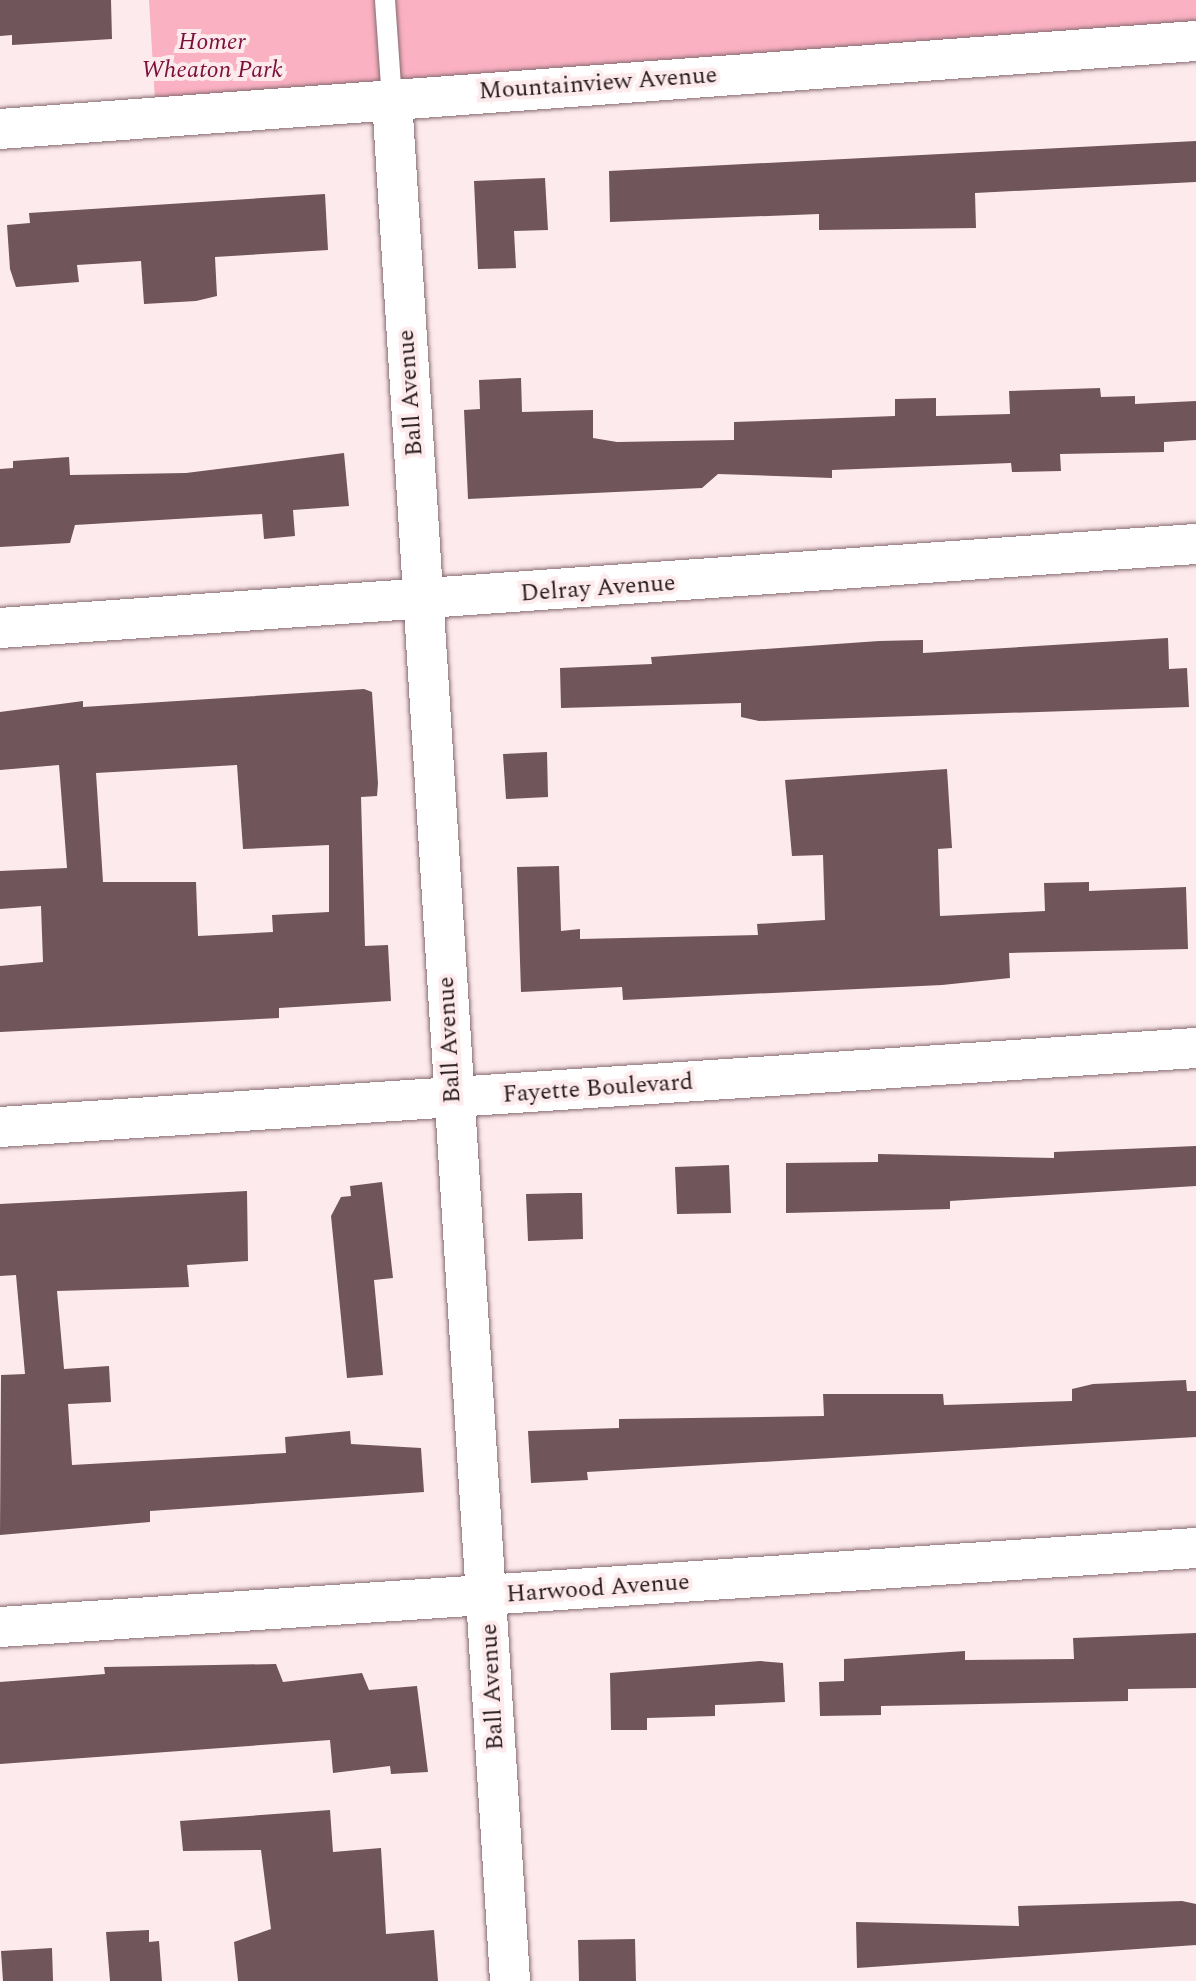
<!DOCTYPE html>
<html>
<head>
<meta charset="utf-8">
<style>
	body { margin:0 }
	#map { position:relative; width:1196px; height:1981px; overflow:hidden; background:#fdeaed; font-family:Spectral,serif }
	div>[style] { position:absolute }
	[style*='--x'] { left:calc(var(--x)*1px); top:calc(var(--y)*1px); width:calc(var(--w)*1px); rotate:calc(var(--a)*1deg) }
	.green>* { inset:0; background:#fab1c1 }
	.building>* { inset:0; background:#70555b }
	.roads { filter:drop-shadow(0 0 2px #856a70) drop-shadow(0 0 2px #856a70) }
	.lane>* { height:20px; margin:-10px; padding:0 10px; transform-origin:10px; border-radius:10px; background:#fff }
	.street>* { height:40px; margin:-20px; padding:0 20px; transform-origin:20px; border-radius:20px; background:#fff }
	span { translate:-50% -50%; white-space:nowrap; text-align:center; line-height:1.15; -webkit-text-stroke:8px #fdeaed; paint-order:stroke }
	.park-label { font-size:24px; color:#7b103a; font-style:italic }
	.street-label { font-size:24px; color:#261b1d }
</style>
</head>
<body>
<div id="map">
	<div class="green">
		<div style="clip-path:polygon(149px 0,1196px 0,1196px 41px,156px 117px)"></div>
	</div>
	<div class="building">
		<div style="clip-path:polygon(0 0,111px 0,112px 39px,12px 45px,12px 35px,0 36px)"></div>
		<div style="clip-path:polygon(1196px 141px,1196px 182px,975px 193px,976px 228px,819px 230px,819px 214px,610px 222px,609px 171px)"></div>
		<div style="clip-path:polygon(545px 178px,548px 230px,514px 231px,516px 268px,478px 269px,474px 181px)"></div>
		<div style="clip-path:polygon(325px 194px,328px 250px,215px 257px,217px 296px,196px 301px,144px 304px,141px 261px,77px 265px,79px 282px,16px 287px,10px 269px,7px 225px,30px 223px,29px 213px)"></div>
		<div style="clip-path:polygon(521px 378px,522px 412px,593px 410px,593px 438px,617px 442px,734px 440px,734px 422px,895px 416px,895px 399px,936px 398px,936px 416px,1010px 414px,1009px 391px,1100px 388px,1101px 397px,1135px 396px,1135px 404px,1196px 401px,1196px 440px,1164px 442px,1164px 452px,1060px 454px,1061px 471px,1012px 472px,1011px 463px,832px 470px,832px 478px,718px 474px,702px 488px,468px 499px,464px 410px,480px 409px,479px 380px)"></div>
		<div style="clip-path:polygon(344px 453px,349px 506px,293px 510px,295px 536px,264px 539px,262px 514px,75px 525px,70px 543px,0 547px,0 469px,13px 468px,13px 461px,69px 457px,70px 475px,186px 473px)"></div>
		<div style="clip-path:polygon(1168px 638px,1169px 669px,1187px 668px,1189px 707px,759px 721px,741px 717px,741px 703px,561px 708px,560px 668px,652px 664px,651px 657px,879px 641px,923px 640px,923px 653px)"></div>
		<div style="clip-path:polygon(evenodd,364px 689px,372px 692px,378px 783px,377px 796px,361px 797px,365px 946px,388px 945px,391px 1001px,279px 1008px,279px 1018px,0 1032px,0 966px,43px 962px,41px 906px,0 909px,0 871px,67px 868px,59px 765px,0 770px,0 712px,83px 701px,83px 707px,364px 689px,237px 765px,243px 849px,329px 845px,329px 912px,272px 915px,273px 932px,198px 936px,196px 882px,103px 882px,96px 773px,237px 765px)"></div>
		<div style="clip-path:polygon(547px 752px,548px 797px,506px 799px,503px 754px)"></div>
		<div style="clip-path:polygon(947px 769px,952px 848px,938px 849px,940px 916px,1045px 911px,1044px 883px,1089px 882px,1089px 891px,1186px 887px,1188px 949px,1009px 953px,1010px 978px,942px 985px,623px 1000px,622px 987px,521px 992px,517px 867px,559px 866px,561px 931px,580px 929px,580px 939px,758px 935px,757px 924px,825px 920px,823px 855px,792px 856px,785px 780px)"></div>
		<div style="clip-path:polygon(1196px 1146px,1196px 1186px,950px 1201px,950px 1209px,786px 1213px,786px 1163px,878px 1162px,878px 1154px,1054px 1158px,1054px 1152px)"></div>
		<div style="clip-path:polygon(729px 1165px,731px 1213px,677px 1214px,675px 1167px)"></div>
		<div style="clip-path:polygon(382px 1182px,393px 1278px,374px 1280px,383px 1375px,347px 1378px,331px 1216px,341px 1197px,351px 1196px,350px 1186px)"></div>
		<div style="clip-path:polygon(247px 1191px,248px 1261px,187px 1265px,189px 1287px,57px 1291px,64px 1369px,109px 1366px,111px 1402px,68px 1404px,72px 1465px,286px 1453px,285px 1437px,350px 1431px,351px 1444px,421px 1448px,424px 1492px,150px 1511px,150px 1522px,0 1535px,1px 1375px,25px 1374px,16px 1275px,0 1276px,0 1204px)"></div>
		<div style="clip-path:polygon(570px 1193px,582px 1193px,583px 1239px,528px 1241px,526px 1194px)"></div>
		<div style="clip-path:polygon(1186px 1380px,1187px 1391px,1196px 1391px,1196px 1437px,587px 1472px,588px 1480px,531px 1483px,528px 1431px,619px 1428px,619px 1419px,824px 1416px,823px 1394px,943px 1394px,944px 1405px,1072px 1401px,1072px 1389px,1093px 1384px)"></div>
		<div style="clip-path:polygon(1196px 1633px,1196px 1688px,1128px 1689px,1128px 1701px,881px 1706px,881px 1715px,820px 1716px,819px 1682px,844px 1681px,844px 1659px,965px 1651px,965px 1660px,1074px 1659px,1073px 1638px)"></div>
		<div style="clip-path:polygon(760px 1661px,783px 1663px,785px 1702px,715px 1705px,715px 1716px,647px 1718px,647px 1730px,611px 1730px,610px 1673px)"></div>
		<div style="clip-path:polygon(276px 1664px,283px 1682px,362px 1673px,369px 1690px,417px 1686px,428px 1772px,391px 1774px,390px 1766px,333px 1773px,330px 1740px,0 1764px,0 1682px,105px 1674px,104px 1667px)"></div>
		<div style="clip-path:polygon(330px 1810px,333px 1852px,381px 1848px,386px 1934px,434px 1930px,438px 1981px,238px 1981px,234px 1942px,271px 1929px,261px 1850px,183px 1851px,180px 1821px)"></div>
		<div style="clip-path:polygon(1182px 1901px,1196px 1904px,1196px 1945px,857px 1968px,856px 1922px,1019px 1926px,1018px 1906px)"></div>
		<div style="clip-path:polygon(149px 1930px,149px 1942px,159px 1941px,162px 1981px,110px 1981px,106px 1932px)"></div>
		<div style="clip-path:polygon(635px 1939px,636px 1981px,579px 1981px,578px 1940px)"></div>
		<div style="clip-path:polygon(52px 1948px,53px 1981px,3px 1981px,1px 1951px)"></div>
	</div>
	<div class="roads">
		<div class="lane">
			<div style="--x:385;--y:0;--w:99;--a:86"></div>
		</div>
		<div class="street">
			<div style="--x:392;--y:99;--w:1886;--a:86.41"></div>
			<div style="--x:0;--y:129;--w:1199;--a:-4.21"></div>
			<div style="--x:0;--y:628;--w:1199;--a:-4.02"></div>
			<div style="--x:0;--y:1127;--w:1199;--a:-3.78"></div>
			<div style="--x:0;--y:1627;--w:1199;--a:-3.78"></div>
		</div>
	</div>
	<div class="park-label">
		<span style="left:212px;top:57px">Homer<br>Wheaton Park</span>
	</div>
	<div class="street-label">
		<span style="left:598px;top:84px;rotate:-4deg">Mountainview Avenue</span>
		<span style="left:411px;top:393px;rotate:-94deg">Ball Avenue</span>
		<span style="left:598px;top:589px;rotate:-4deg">Delray Avenue</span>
		<span style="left:450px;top:1040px;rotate:-93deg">Ball Avenue</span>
		<span style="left:598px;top:1089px;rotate:-4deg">Fayette Boulevard</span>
		<span style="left:598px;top:1589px;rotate:-4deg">Harwood Avenue</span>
		<span style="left:493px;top:1687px;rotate:-93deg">Ball Avenue</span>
	</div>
</div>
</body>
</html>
